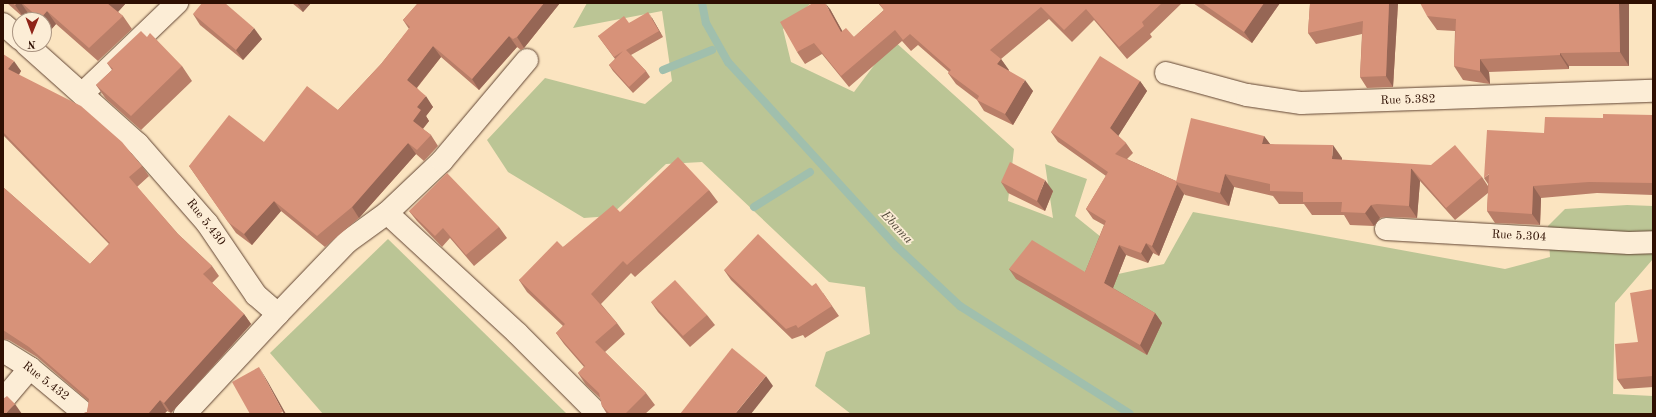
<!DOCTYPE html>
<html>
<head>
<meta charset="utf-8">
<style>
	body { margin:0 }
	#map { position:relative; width:1656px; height:417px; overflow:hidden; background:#fbe4c0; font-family:"Old Standard TT",serif }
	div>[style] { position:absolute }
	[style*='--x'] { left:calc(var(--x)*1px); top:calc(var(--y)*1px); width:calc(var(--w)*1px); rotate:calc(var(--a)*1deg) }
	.green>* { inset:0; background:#bbc595 }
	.stream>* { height:8px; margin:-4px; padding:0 4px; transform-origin:4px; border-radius:4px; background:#a0bfad }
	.roads { filter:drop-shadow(0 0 1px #614432) drop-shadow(0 0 1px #614432) }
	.street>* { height:22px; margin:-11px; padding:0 11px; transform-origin:11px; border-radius:11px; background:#fcedd6 }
	.wall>* { inset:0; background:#b97e68 }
	.shaded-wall>* { inset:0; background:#966655 }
	.building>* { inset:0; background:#d79279 }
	span { translate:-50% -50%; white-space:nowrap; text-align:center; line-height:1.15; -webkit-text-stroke:3.5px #fcedd6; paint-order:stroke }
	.street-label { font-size:12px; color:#2e0f02 }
	.water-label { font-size:13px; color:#564d3e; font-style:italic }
	.frame { position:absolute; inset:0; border:4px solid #2e0f02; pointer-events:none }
	.north { position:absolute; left:12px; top:12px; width:40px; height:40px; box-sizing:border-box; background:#fcedd6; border:1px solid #aa9481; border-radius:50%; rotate:181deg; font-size:11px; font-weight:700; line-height:16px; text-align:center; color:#2e0f02 }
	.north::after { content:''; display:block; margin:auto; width:14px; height:18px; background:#8f2418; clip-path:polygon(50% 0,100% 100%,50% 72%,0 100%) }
</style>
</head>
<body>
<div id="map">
	<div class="green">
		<div style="clip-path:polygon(587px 3px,811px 3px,783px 29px,791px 62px,854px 92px,893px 40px,1014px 149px,1008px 201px,1053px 218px,1045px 164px,1087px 179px,1075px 216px,1101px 237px,1109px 276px,1164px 264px,1193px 212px,1505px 269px,1550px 257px,1548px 226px,1565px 209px,1627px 205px,1653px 206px,1653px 259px,1615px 303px,1613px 394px,1653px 396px,1653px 414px,851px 414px,815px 386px,826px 352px,870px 334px,865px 287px,829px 282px,702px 162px,666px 164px,610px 216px,584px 218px,508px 172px,487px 140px,545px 78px,645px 104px,672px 81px,662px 11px,573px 28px)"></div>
		<div style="clip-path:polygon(388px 239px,567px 414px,323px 414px,270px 353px)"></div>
	</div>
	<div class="stream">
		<div style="--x:702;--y:3;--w:20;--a:79"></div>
		<div style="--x:706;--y:23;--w:45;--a:60.6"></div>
		<div style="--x:728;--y:62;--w:249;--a:47.6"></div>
		<div style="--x:896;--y:246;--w:88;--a:43.2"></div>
		<div style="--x:960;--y:306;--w:201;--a:32.4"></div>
		<div style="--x:663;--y:70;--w:53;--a:-22.2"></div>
		<div style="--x:754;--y:207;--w:66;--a:-32"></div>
	</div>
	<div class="roads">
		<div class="street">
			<div style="--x:3;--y:24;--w:23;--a:41"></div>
			<div style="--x:26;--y:44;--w:150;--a:41.8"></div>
			<div style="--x:138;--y:144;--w:105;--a:48.9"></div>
			<div style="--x:207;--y:223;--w:87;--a:55.8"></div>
			<div style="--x:256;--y:295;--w:29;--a:41"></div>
			<div style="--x:278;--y:314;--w:137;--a:132.9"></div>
			<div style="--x:1166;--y:73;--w:84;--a:15.2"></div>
			<div style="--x:1247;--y:95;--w:55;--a:8.4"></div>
			<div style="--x:1301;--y:103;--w:352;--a:-2"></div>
			<div style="--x:82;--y:94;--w:132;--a:-43.8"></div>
			<div style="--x:387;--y:213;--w:178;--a:42.7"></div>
			<div style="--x:518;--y:334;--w:113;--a:45"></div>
			<div style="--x:1386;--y:229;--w:243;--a:3.3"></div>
			<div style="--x:1629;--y:243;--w:24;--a:-2"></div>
			<div style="--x:278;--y:314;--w:100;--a:-46.2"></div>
			<div style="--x:347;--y:242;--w:49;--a:-35.9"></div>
			<div style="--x:387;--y:213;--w:76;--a:-43.4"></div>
			<div style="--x:442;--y:161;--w:132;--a:-49.9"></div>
			<div style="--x:3;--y:351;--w:32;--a:32"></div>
			<div style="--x:30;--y:368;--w:72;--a:39.9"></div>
			<div style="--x:3;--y:400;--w:42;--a:-49.8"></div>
		</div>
	</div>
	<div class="wall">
		<div style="clip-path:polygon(7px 3px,126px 3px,118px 12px,123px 16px,132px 29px,98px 61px,56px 24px,49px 32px,44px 27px,44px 20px,36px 20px,28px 13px,24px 18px)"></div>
		<div style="clip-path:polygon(292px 3px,311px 3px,303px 12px)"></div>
		<div style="clip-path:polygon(418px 3px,560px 3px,524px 48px,521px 50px,517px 47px,479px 90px,441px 57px,417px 88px,433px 107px,426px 116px,429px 121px,423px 129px,431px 135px,438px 146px,424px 161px,416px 154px,359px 218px,325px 247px,281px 211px,252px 245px,236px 233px,189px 166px,264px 142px,338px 110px,381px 64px,409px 29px,403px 20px)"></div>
		<div style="clip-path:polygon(878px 3px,1182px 3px,1150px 34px,1152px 37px,1127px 59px,1094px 20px,1072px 42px,1049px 19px,1001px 59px,1009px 71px,1033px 91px,1013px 125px,984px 111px,977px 100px,956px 84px,948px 73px,949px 72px,918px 45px,911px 51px,902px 41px,849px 87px,822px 54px,805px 64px,797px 52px,830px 9px,842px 31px,854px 37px,884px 10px)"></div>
		<div style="clip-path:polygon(1193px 3px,1280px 3px,1252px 43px)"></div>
		<div style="clip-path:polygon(1309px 3px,1398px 3px,1393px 87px,1367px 88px,1360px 77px,1362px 34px,1316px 44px,1308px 33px,1310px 4px)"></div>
		<div style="clip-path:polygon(1629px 3px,1629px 66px,1569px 66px,1569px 69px,1489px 72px,1490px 84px,1463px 80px,1454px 66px,1455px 31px,1437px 30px,1427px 16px)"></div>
		<div style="clip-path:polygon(193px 14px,262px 39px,243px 60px,200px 25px)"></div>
		<div style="clip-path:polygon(652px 18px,663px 37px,631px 55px,646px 71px,650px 77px,633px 93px,613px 71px,609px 65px,615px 59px,598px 36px,629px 23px)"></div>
		<div style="clip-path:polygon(3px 54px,21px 71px,19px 75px,142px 166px,149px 176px,137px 187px,178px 234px,212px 266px,219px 276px,212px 283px,244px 314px,251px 324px,171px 413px,167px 411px,164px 414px,81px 414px,87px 412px,89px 402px,37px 357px,9px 340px,3px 339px,3px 187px,90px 264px,109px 244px,3px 135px)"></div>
		<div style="clip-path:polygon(107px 63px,182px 66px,192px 81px,141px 130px,106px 99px,96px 85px,112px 70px)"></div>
		<div style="clip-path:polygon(1140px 81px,1147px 91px,1118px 136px,1126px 143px,1133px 153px,1127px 159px,1176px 181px,1264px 136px,1270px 144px,1342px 158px,1342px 160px,1482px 177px,1488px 186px,1488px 184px,1484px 178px,1544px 133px,1603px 118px,1653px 115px,1653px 195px,1597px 193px,1541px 198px,1540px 225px,1495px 223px,1487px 211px,1488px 193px,1455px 220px,1420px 181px,1417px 218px,1386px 217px,1380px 218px,1374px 226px,1350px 225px,1344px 215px,1312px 215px,1304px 204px,1279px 204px,1273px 196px,1234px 187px,1229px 206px,1185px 195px,1184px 194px,1159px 256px,1153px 253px,1148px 263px,1126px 255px,1113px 288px,1155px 313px,1162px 323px,1147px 355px,1016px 279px,1009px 269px,1085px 272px,1104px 225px,1093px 219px,1086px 209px,1106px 176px,1058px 142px,1051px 132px)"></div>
		<div style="clip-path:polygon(1001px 182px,1053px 191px,1045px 211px,1008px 193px)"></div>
		<div style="clip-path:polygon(709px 190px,718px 202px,635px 277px,631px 273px,601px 304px,617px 323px,625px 334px,605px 352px,646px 393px,655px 405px,645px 414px,607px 414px,602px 406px,600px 398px,586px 385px,578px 373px,584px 367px,564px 344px,556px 333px,563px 326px,527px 292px,519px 280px,563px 247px,620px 212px)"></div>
		<div style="clip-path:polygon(409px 211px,499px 227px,507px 238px,474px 266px,450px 238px,442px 247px,417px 221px)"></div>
		<div style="clip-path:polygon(724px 270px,823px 293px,839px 316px,805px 338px,803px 335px,792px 339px,731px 280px)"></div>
		<div style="clip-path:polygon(1653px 289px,1653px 387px,1624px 389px,1617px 379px,1638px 342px)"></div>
		<div style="clip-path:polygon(651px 302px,707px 315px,715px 325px,690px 347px,658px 312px)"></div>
	</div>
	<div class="shaded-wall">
		<div style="clip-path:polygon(17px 3px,21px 3px,28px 13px,24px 18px,15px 5px)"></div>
		<div style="clip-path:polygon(107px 3px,126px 3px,115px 15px)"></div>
		<div style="clip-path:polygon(297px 3px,311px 3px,303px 12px)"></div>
		<div style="clip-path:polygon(544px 3px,560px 3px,524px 48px,517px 37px)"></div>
		<div style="clip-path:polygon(825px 3px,830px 9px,849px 43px,841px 32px)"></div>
		<div style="clip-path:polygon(1264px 3px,1280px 3px,1252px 43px,1244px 32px)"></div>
		<div style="clip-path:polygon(1389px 3px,1398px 3px,1393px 87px,1386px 76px)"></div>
		<div style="clip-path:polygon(1619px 3px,1629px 3px,1629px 66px,1620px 52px)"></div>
		<div style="clip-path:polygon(47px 11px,56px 24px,49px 32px,44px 24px,44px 20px,41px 20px,40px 19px)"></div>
		<div style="clip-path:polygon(648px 12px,652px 18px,663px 37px,659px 31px)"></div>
		<div style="clip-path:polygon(254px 28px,262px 39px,243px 60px,236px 50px)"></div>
		<div style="clip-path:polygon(509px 36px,517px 47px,479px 90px,472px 79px)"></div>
		<div style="clip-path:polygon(433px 46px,441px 57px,414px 91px,407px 80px)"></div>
		<div style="clip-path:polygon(1560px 53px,1569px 66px,1569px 69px,1560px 55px)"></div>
		<div style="clip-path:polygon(1001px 59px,1009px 70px,1005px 75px,997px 64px)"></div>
		<div style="clip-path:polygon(1480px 59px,1489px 72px,1490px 84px,1480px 71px)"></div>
		<div style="clip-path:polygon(14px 61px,21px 71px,15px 80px,8px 69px)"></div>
		<div style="clip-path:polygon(1025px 80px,1033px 91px,1013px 125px,1005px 114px)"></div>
		<div style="clip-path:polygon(1140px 81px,1147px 91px,1117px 138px,1110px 128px)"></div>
		<div style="clip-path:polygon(426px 96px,433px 107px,426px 116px,429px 121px,420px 132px,413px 121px,417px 107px)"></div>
		<div style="clip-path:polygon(1264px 136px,1273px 148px,1262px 144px)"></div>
		<div style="clip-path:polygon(408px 143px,416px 154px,359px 218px,352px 207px)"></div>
		<div style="clip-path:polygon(1333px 145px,1342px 158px,1341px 172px,1332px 159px)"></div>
		<div style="clip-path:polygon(1411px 168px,1420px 181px,1417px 218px,1409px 206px)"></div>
		<div style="clip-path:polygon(1225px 174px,1234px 187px,1229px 206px,1220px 193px)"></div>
		<div style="clip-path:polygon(1045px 180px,1053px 191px,1045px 211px,1037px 201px)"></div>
		<div style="clip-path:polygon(1177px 184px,1184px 194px,1159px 256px,1152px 246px)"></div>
		<div style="clip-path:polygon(1533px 186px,1541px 198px,1540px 225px,1532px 214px)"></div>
		<div style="clip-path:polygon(274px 201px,281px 211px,252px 245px,244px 234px)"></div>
		<div style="clip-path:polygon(1371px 205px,1380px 218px,1374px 226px,1365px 213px)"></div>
		<div style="clip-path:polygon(1146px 243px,1153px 253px,1148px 263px,1141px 253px)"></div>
		<div style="clip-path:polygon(1119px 245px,1126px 255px,1111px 293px,1104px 283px)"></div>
		<div style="clip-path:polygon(1155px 313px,1162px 323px,1147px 355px,1140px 345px)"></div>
		<div style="clip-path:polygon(244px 314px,251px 324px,171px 413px,164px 403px)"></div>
		<div style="clip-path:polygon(259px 367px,268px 382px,286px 414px,284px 414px,283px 412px)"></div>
		<div style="clip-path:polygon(766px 376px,773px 386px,751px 414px,735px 414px)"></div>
		<div style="clip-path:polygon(160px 400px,167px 411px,164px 414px,148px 414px)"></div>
		<div style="clip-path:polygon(15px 404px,22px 414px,5px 414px)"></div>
	</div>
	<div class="building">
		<div style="clip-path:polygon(12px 3px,17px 3px,15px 5px)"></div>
		<div style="clip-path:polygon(22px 3px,107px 3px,123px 16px,89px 48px,47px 11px,40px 19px)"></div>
		<div style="clip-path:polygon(202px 3px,225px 3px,254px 28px,236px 50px,193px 14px)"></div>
		<div style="clip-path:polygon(418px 3px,544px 3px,517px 37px,513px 39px,509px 36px,472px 79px,433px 46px,407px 80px,426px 96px,417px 107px,421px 110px,413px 121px,431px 135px,417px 150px,408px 143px,352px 207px,317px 236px,274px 201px,244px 234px,228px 222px,189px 166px,229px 115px,264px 142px,307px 86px,338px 110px,381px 64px,410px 27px,403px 20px)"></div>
		<div style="clip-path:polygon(813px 3px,825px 3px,841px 32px,846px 28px,854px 37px,884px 10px,879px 3px,1162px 3px,1142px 22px,1144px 26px,1119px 47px,1086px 9px,1064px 30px,1041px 7px,990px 50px,1001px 59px,997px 64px,1025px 80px,1005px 114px,977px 100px,979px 96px,948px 73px,951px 70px,910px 34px,903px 40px,895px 30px,841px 76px,814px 43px,797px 52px,780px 22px)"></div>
		<div style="clip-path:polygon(1202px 3px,1264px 3px,1244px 32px)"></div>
		<div style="clip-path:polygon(1310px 3px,1389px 3px,1386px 76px,1360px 77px,1363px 21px,1308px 33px)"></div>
		<div style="clip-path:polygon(1420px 3px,1619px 3px,1620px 52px,1560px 53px,1560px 55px,1480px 59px,1480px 71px,1454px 66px,1456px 19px,1427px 16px)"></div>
		<div style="clip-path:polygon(648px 12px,659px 31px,626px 50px,646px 71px,629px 87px,609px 65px,623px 51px,614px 57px,598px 36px,624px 16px,629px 23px)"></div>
		<div style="clip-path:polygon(141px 31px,147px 37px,150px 33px,182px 66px,131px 116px,96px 85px,113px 69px,107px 63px)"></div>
		<div style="clip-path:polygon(3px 54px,14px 61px,8px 69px,81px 106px,122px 142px,142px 166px,129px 177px,178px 234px,212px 266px,203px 274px,244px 314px,164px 403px,160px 400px,148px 414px,81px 414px,87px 412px,89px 399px,29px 347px,3px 330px,3px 187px,90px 264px,110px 243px,3px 132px)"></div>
		<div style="clip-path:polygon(1100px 56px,1140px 81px,1110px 128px,1126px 143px,1115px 154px,1176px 181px,1176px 182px,1177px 184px,1152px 246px,1146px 243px,1141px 253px,1119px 245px,1104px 283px,1155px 313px,1140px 345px,1009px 269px,1032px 240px,1085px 272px,1106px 221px,1086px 209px,1108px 172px,1051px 132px)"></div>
		<div style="clip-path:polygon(1603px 114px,1653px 115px,1653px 183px,1589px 182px,1533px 186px,1532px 214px,1487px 211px,1489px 174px,1484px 178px,1487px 130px,1544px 133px,1545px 117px,1603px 118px)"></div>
		<div style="clip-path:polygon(1191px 118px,1264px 136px,1262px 144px,1333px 145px,1332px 159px,1431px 165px,1455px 145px,1482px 177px,1446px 208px,1411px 168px,1409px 206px,1377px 204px,1371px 205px,1365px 213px,1341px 212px,1342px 202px,1303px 202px,1303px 192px,1270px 191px,1270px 184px,1225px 174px,1220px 193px,1176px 182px)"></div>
		<div style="clip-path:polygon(678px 157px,709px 190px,627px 265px,623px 261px,591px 294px,617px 323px,595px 342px,646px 393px,625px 414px,610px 414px,602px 406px,599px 393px,578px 373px,585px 366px,556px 333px,565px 324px,519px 280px,557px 241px,563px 247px,613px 205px,620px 212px)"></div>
		<div style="clip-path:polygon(1010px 162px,1045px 180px,1037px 201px,1001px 182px)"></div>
		<div style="clip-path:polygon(447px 173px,499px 227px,466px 255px,443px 228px,435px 236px,409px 211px)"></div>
		<div style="clip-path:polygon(758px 234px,812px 286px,816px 283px,832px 306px,798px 328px,796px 325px,786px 329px,724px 270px)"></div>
		<div style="clip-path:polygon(675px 280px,707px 315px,683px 336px,651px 302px)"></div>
		<div style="clip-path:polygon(1653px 289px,1653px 376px,1617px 379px,1615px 344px,1638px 342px,1630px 293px)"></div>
		<div style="clip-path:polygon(732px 348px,766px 376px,735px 414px,680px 414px)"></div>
		<div style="clip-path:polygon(259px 367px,283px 412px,280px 413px,281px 414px,250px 414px,232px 382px)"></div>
		<div style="clip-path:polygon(7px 396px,15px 404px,5px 414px,3px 414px,3px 399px)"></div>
	</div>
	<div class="street-label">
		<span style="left:1408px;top:101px;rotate:-2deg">Rue 5.382</span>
		<span style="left:205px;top:223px;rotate:52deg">Rue 5.430</span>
		<span style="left:1519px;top:237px;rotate:3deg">Rue 5.304</span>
		<span style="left:45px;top:382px;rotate:38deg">Rue 5.432</span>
	</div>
	<div class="water-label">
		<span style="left:896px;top:228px;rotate:47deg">Ebama</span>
	</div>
	<div class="frame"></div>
	<div class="north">N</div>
</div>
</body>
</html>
